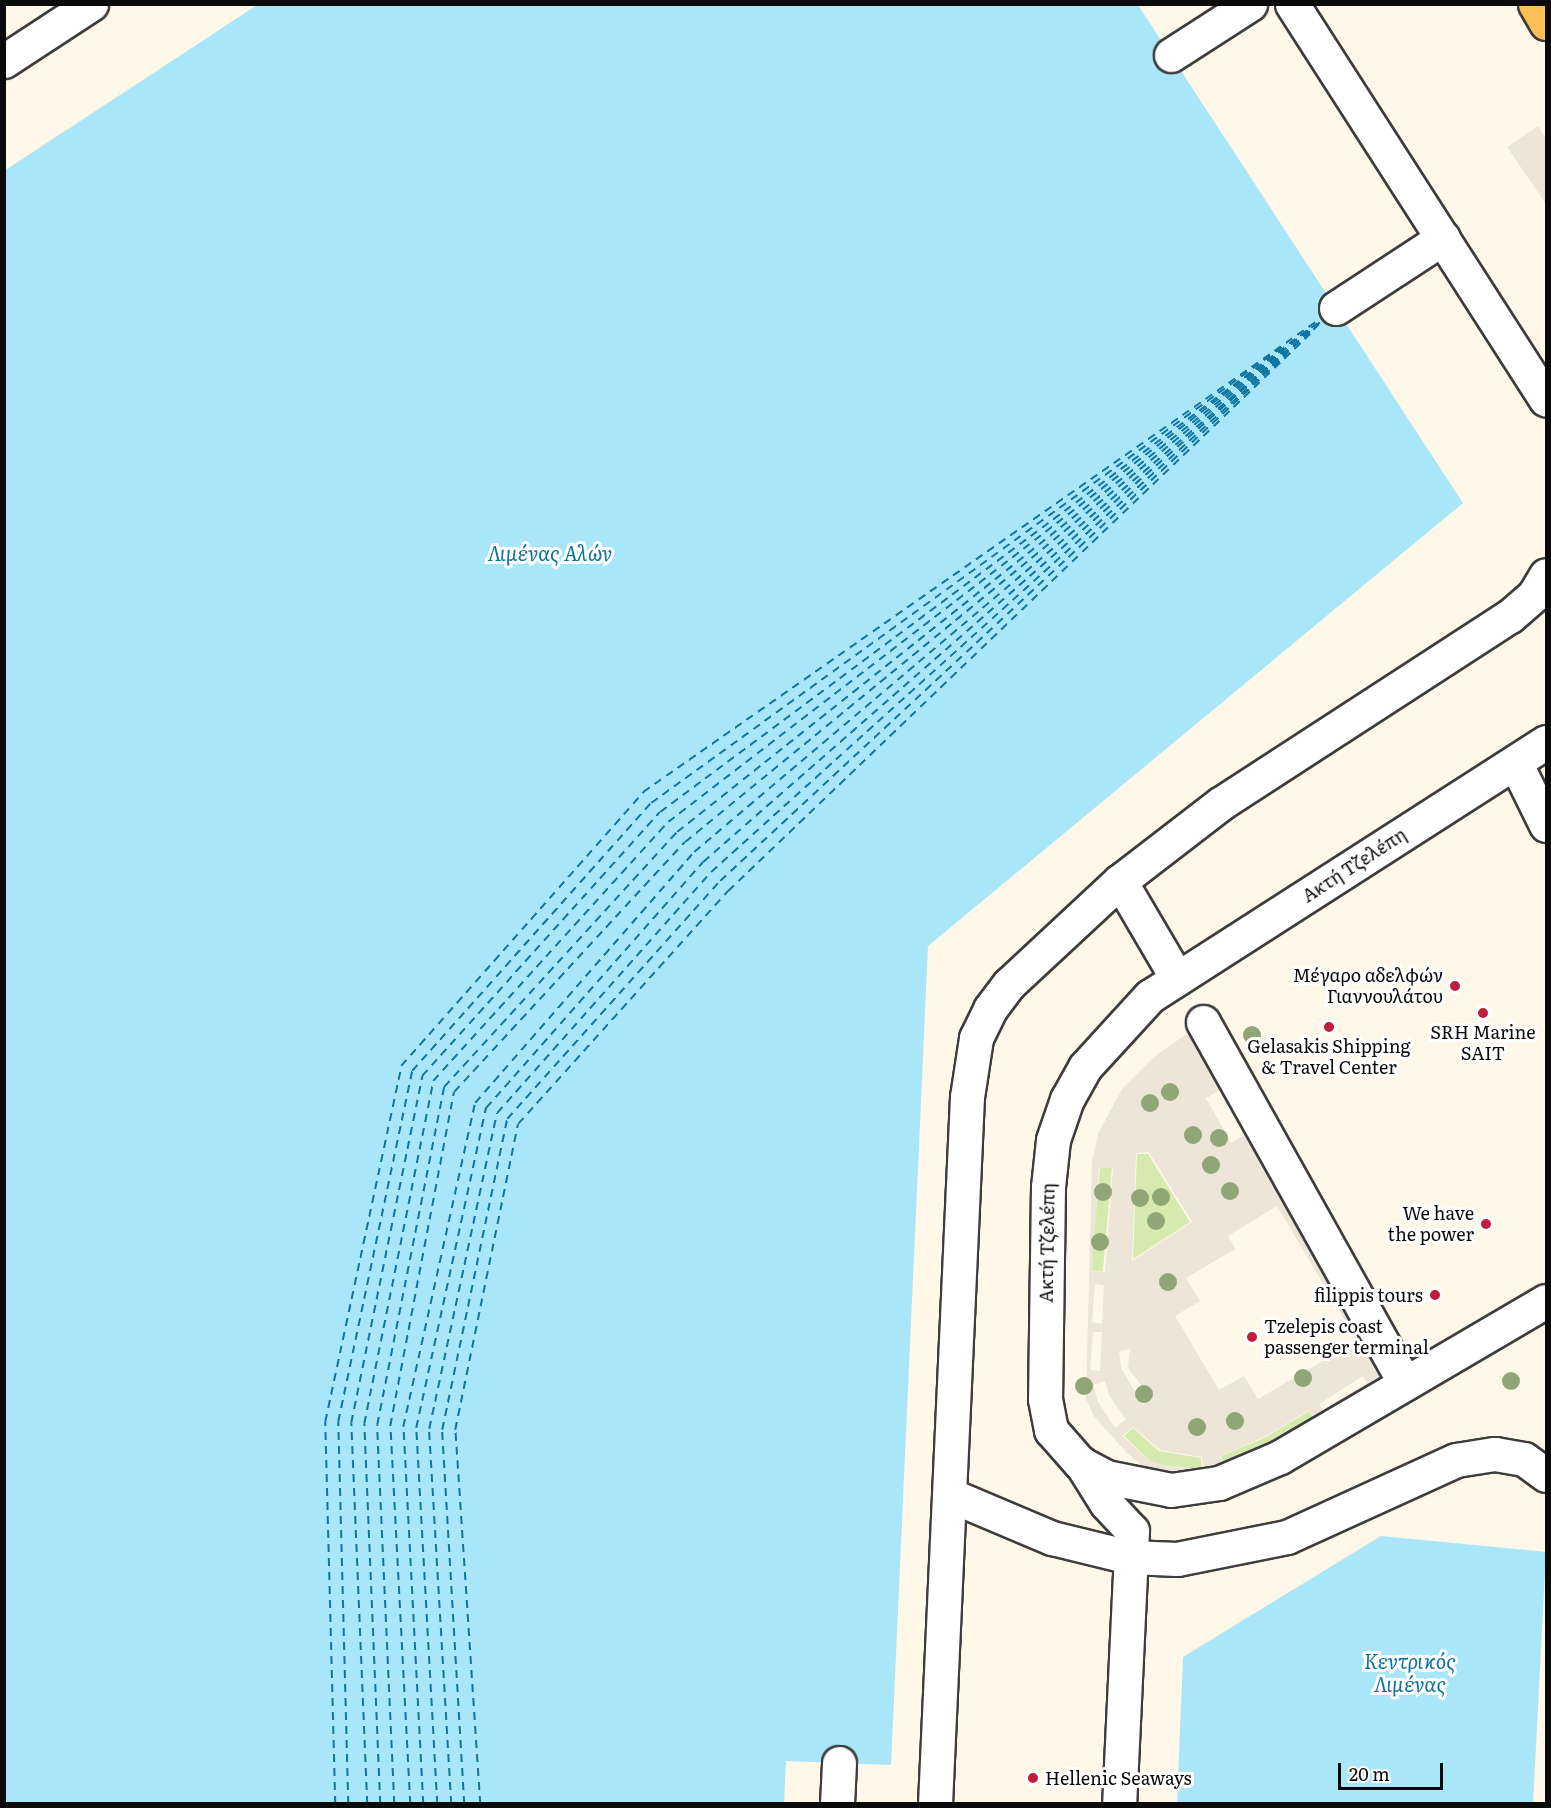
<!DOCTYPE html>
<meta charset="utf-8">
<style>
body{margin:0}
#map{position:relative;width:1551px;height:1808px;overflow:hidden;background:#fff7e7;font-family:Literata,serif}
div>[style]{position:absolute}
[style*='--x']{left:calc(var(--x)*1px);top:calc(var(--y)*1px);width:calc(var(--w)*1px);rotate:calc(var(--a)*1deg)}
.green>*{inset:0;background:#d6eab0;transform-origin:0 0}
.plaza>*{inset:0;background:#ede5d8}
.water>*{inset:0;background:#a9e6f9}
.ferry>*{height:1.5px;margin-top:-0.75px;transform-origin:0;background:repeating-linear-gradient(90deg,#0f75a0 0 8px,transparent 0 14px)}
.roads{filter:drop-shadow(2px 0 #3d3d3d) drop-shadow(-2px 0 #3d3d3d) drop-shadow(0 2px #3d3d3d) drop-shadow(0 -2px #3d3d3d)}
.minor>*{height:33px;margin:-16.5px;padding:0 16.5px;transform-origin:16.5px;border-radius:16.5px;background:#fff}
.major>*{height:33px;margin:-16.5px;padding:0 16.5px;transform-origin:16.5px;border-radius:16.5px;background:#ffbf57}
.trees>*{width:18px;height:18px;margin:-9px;border-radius:50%;background:#8fa676}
.dots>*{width:16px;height:16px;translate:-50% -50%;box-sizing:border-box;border:3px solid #fff;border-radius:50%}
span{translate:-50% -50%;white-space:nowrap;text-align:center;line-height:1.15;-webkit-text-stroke:6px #fff;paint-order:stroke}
.street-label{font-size:18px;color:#0a0a0a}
.poi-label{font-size:18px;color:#0a0a0a}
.right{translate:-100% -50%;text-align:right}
.left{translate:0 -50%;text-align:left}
.water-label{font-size:20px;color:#0f75a0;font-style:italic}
.frame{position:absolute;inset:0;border:6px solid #0a0a0a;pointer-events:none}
.scale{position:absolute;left:1338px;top:1763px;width:105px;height:27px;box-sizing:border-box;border:3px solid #0a0a0a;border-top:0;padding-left:8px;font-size:18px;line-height:21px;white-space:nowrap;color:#0a0a0a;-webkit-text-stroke:4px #fff;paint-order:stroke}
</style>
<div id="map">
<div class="green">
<i style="clip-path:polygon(1137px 1154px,1148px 1154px,1190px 1222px,1133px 1259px)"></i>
<i style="left:1100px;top:1167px;width:12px;height:104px;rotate:5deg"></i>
<i style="clip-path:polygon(1309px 1411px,1313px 1417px,1252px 1453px,1224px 1464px,1221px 1456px,1266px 1437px)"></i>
<i style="clip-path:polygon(1133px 1428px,1159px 1451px,1201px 1458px,1202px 1469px,1166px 1466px,1150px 1461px,1124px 1436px)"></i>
</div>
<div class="plaza">
<i style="clip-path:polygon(1538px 126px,1546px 139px,1546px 204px,1507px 147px)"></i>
<i style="clip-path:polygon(evenodd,1202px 1023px,1399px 1373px,1254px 1461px,1168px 1478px,1142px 1466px,1127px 1453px,1094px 1416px,1086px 1399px,1092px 1161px,1099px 1132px,1122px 1089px,1154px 1057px,1202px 1023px,1225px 1087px,1250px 1132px,1231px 1143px,1206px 1098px,1225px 1087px,1202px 1023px,1149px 1152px,1192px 1222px,1132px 1261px,1136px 1153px,1149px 1152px,1202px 1023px,1099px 1167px,1113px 1168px,1105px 1272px,1092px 1271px,1099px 1167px,1202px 1023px,1277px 1206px,1357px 1341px,1258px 1399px,1244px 1376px,1219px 1390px,1175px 1316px,1200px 1301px,1186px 1278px,1235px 1249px,1228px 1236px,1277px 1206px,1202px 1023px,1095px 1284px,1104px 1285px,1102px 1324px,1092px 1322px,1095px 1284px,1202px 1023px,1093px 1332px,1102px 1332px,1100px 1371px,1090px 1370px,1093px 1332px,1202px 1023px,1130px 1349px,1128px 1368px,1151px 1398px,1143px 1405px,1121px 1368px,1119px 1351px,1130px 1349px,1202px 1023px,1363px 1376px,1367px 1383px,1323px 1410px,1319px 1404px,1363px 1376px,1202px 1023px,1105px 1381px,1110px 1397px,1126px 1419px,1115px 1428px,1098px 1402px,1093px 1385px,1105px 1381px,1202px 1023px,1309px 1410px,1314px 1417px,1270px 1444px,1224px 1464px,1220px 1456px,1266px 1436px,1309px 1410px,1202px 1023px,1133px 1427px,1160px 1450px,1202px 1457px,1203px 1469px,1168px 1467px,1150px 1461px,1122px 1436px,1133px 1427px)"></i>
</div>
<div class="water">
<i style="clip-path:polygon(257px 5px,1138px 5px,1463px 503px,928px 946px,891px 1765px,786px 1761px,784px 1804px,5px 1803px,4px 171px)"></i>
<i style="clip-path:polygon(1381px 1536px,1546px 1552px,1533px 1803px,1177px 1803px,1183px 1657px)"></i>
</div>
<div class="ferry">
<i style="--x:1311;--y:328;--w:10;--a:-37"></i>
<i style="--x:1313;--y:330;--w:10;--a:-45"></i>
<i style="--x:335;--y:1804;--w:382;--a:-91.5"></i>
<i style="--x:325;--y:1422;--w:364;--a:-77.9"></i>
<i style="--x:401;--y:1066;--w:366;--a:-48.5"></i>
<i style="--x:643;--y:792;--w:829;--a:-34.94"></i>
<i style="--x:348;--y:1804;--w:382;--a:-91.5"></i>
<i style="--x:338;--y:1422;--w:359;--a:-78.1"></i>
<i style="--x:412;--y:1071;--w:359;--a:-48.3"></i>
<i style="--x:651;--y:803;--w:779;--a:-35.85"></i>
<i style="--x:367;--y:1804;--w:381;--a:-92.4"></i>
<i style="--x:351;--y:1423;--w:354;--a:-78.4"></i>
<i style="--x:422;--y:1076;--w:355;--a:-48"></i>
<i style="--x:660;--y:812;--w:809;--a:-36.66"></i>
<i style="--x:380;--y:1804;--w:380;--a:-92.4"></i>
<i style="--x:364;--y:1424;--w:350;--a:-78.6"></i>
<i style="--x:433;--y:1081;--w:350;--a:-47.8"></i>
<i style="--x:668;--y:822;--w:776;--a:-37.56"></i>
<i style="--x:394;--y:1804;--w:379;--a:-92.6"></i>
<i style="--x:377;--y:1425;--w:345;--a:-78.8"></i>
<i style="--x:444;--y:1087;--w:345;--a:-47.6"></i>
<i style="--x:677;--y:832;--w:809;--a:-38.47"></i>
<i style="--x:410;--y:1804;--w:379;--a:-93"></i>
<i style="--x:390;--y:1426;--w:340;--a:-79.2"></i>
<i style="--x:454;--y:1092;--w:340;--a:-47.3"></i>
<i style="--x:685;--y:842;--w:775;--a:-39.34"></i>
<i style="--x:423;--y:1804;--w:378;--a:-93"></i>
<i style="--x:403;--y:1427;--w:332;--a:-77.5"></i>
<i style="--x:475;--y:1103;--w:333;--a:-48.9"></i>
<i style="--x:694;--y:852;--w:825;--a:-40.23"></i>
<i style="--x:437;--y:1804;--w:377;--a:-93.2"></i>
<i style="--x:416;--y:1428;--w:328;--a:-77.7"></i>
<i style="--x:486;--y:1108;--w:328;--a:-48.6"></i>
<i style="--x:703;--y:862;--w:777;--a:-41.19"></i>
<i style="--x:451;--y:1804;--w:376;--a:-93.4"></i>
<i style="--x:429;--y:1429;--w:323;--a:-77.9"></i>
<i style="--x:497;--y:1113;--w:322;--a:-48.4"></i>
<i style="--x:711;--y:872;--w:808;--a:-42.04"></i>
<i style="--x:464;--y:1804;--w:375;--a:-93.4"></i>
<i style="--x:442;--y:1430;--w:318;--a:-78.2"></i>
<i style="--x:507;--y:1119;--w:319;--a:-48.2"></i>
<i style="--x:720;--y:881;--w:774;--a:-42.91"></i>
<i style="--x:480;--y:1804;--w:375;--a:-93.8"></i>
<i style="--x:455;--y:1430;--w:312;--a:-78.4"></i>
<i style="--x:518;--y:1124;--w:314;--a:-48"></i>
<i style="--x:728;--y:891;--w:808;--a:-43.75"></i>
</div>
<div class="roads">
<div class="minor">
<i style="--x:1292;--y:4;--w:470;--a:57.3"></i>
<i style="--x:1171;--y:55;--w:94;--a:-32.8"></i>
<i style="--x:4;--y:61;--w:104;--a:-33.2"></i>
<i style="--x:1336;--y:308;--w:128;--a:-33.2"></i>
<i style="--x:1546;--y:742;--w:470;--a:147.3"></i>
<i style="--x:1150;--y:996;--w:96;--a:132.5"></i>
<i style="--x:1085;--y:1067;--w:37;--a:119"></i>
<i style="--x:1067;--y:1099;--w:43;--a:108.9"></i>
<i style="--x:1053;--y:1140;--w:47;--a:96.1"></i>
<i style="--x:1048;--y:1187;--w:212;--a:90.8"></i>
<i style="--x:1045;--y:1399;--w:32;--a:79"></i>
<i style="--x:1051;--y:1430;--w:44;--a:48.7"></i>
<i style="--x:1080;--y:1463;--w:30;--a:28"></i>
<i style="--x:1106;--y:1477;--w:66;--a:11.3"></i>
<i style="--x:1171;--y:1490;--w:49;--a:-8.3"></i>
<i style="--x:1219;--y:1483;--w:66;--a:-23.1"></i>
<i style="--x:1280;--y:1457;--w:308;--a:-30.4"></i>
<i style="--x:1515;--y:762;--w:70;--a:63.8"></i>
<i style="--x:1120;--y:881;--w:113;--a:59.6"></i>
<i style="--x:1203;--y:1022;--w:414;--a:60.8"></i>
<i style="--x:1081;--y:1463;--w:47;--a:58"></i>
<i style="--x:1106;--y:1503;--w:38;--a:47"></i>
<i style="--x:1132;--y:1531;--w:273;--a:92.7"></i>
<i style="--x:950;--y:1495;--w:111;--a:22.9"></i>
<i style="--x:1052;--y:1538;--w:80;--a:13.7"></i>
<i style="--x:1130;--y:1557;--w:47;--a:2.4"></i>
<i style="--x:1177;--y:1559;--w:112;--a:-11.3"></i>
<i style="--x:1287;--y:1537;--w:186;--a:-24.5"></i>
<i style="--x:1456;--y:1460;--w:39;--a:-9"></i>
<i style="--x:1495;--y:1454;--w:29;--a:10"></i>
<i style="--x:1524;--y:1459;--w:27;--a:36"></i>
<i style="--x:837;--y:1804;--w:41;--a:-87.2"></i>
<i style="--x:935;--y:1804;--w:708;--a:-87.41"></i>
<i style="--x:967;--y:1097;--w:60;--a:-81.3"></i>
<i style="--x:976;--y:1038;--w:32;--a:-64"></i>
<i style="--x:990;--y:1009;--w:31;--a:-53"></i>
<i style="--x:1009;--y:984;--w:151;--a:-42.9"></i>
<i style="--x:1120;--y:881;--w:126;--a:-37.6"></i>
<i style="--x:1220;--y:804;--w:346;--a:-33"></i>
<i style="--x:1510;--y:616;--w:32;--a:-41"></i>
<i style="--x:1534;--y:595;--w:23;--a:-59"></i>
</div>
<div class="major">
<i style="--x:1535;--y:4;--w:22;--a:60"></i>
</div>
</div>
<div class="trees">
<i style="left:1252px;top:1035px"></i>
<i style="left:1170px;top:1092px"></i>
<i style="left:1150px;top:1103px"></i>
<i style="left:1193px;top:1135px"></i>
<i style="left:1219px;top:1138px"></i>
<i style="left:1211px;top:1165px"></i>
<i style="left:1230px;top:1191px"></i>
<i style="left:1103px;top:1192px"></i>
<i style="left:1161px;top:1197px"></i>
<i style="left:1140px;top:1198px"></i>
<i style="left:1156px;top:1221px"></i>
<i style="left:1100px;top:1242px"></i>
<i style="left:1168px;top:1282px"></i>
<i style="left:1303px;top:1378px"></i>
<i style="left:1511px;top:1381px"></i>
<i style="left:1084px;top:1386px"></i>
<i style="left:1144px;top:1394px"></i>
<i style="left:1235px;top:1421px"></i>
<i style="left:1197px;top:1427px"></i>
</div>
<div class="dots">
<i style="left:1455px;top:986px;background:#bf1d3b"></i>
<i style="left:1483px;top:1013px;background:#bf1d3b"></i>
<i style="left:1329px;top:1027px;background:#bf1d3b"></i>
<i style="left:1486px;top:1224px;background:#bf1d3b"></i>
<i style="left:1435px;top:1295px;background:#bf1d3b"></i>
<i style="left:1252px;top:1337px;background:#bf1d3b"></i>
<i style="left:1033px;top:1778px;background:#bf1d3b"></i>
</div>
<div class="street-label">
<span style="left:1354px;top:865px;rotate:-33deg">Ακτή Τζελέπη</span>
<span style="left:1047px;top:1243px;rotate:-89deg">Ακτή Τζελέπη</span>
</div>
<div class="poi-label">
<span class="right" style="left:1443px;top:986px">Μέγαρο αδελφών<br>Γιαννουλάτου</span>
<span style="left:1483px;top:1043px">SRH Marine<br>SAIT</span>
<span style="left:1329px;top:1057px">Gelasakis Shipping<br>&amp; Travel Center</span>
<span class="right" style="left:1474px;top:1224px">We have<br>the power</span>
<span class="right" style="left:1423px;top:1295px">filippis tours</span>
<span class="left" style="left:1264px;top:1337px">Tzelepis coast<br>passenger terminal</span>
<span class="left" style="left:1045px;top:1778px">Hellenic Seaways</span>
</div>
<div class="water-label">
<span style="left:550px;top:552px">Λιμένας Αλών</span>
<span style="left:1410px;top:1672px">Κεντρικός<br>Λιμένας</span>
</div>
<div class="frame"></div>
<div class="scale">20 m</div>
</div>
